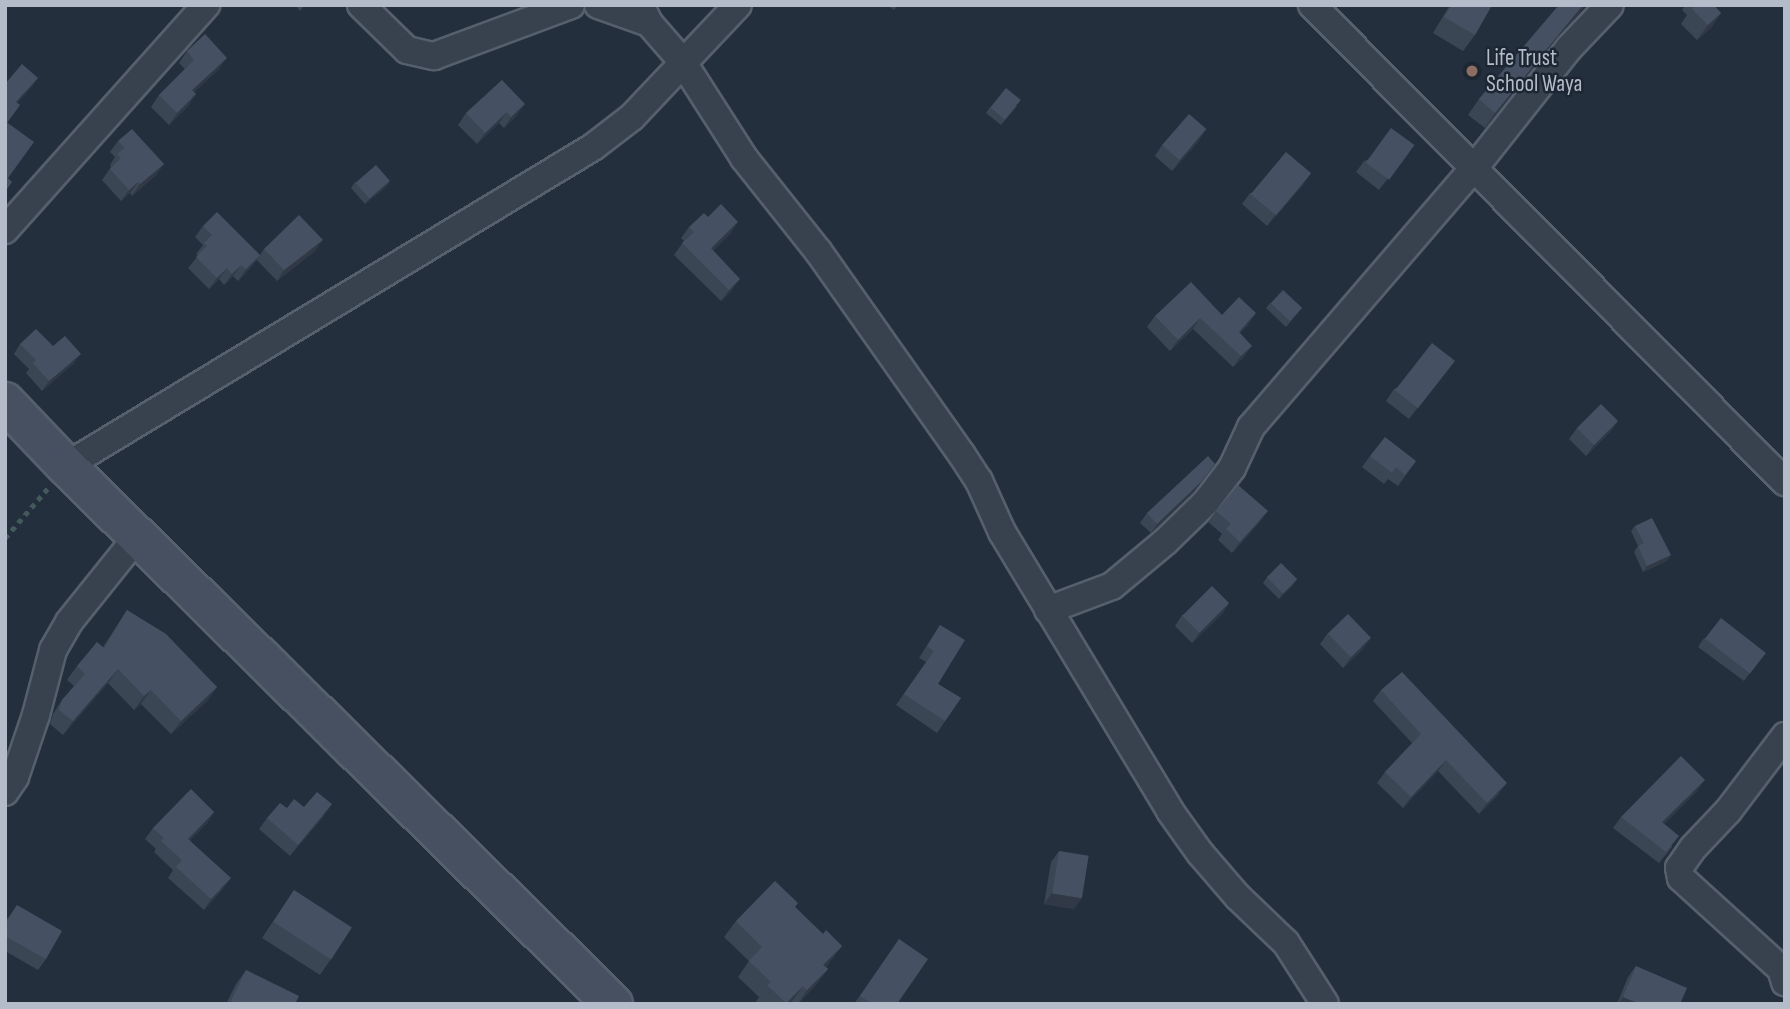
<!DOCTYPE html>
<style>
body{margin:0}
#map{position:relative;width:1790px;height:1009px;overflow:hidden;background:#242f3e;font-family:"Sofia Sans Condensed",sans-serif}
div>[style]{position:absolute}
[style*='--x']{left:calc(var(--x)*1px);top:calc(var(--y)*1px);width:calc(var(--w)*1px);rotate:calc(var(--a)*1deg)}
.path>*{height:4.5px;margin-top:-2.25px;transform-origin:0;background:repeating-linear-gradient(90deg,#44595c 0 5px,transparent 0 10px)}
.roads{filter:drop-shadow(2px 0 #565f6c) drop-shadow(-2px 0 #565f6c) drop-shadow(0 2px #565f6c) drop-shadow(0 -2px #565f6c)}
.street>*{height:26px;margin:-13px;padding:0 13px;transform-origin:13px;border-radius:13px;background:#38414e}
.secondary>*{height:38px;margin:-19px;padding:0 19px;transform-origin:19px;border-radius:19px;background:#465061}
.wall>*{inset:0;background:#3b4654}
.shaded-wall>*{inset:0;background:#303945}
.building>*{inset:0;background:#455162;transform-origin:0 0}
.dots>*{width:19px;height:19px;translate:-50% -50%;box-sizing:border-box;border:4px solid #1d2633;border-radius:50%}
span{translate:-50% -50%;white-space:nowrap;text-align:center;line-height:1.15;-webkit-text-stroke:5px #1d2633;paint-order:stroke}
.poi-label{font-size:23px;color:#b4bcc9}
.left{translate:0 -50%;text-align:left}
.frame{position:absolute;inset:0;border:7px solid #b4bcc9;pointer-events:none}
</style>
<div id="map">
<div class="path">
<i style="--x:5;--y:538;--w:66;--a:-49.3"></i>
</div>
<div class="roads">
<div class="street">
<i style="--x:361;--y:5;--w:64;--a:44.4"></i>
<i style="--x:407;--y:50;--w:28;--a:13"></i>
<i style="--x:434;--y:56;--w:146;--a:-20.4"></i>
<i style="--x:598;--y:5;--w:54;--a:19.4"></i>
<i style="--x:640;--y:5;--w:20;--a:63"></i>
<i style="--x:649;--y:23;--w:50;--a:49"></i>
<i style="--x:682;--y:61;--w:115;--a:57.4"></i>
<i style="--x:744;--y:158;--w:119;--a:51.5"></i>
<i style="--x:818;--y:251;--w:250;--a:54.8"></i>
<i style="--x:962;--y:455;--w:31;--a:57"></i>
<i style="--x:979;--y:481;--w:56;--a:65.7"></i>
<i style="--x:1002;--y:532;--w:326;--a:58.9"></i>
<i style="--x:1170;--y:811;--w:52;--a:54.5"></i>
<i style="--x:1200;--y:853;--w:58;--a:49.2"></i>
<i style="--x:1238;--y:897;--w:66;--a:43.8"></i>
<i style="--x:1286;--y:943;--w:72;--a:57.4"></i>
<i style="--x:1312;--y:5;--w:672;--a:45.24"></i>
<i style="--x:5;--y:230;--w:302;--a:-48.2"></i>
<i style="--x:66;--y:466;--w:616;--a:-31.19"></i>
<i style="--x:593;--y:147;--w:49;--a:-37.6"></i>
<i style="--x:632;--y:117;--w:154;--a:-46.6"></i>
<i style="--x:1048;--y:610;--w:68;--a:-20.6"></i>
<i style="--x:1112;--y:586;--w:70;--a:-39.8"></i>
<i style="--x:1166;--y:541;--w:56;--a:-44.3"></i>
<i style="--x:1206;--y:502;--w:43;--a:-52.6"></i>
<i style="--x:1232;--y:468;--w:45;--a:-65.1"></i>
<i style="--x:1251;--y:427;--w:343;--a:-49.3"></i>
<i style="--x:1475;--y:167;--w:152;--a:-51.7"></i>
<i style="--x:1569;--y:48;--w:59;--a:-46.4"></i>
<i style="--x:1785;--y:736;--w:94;--a:127.2"></i>
<i style="--x:1728;--y:811;--w:51;--a:133.4"></i>
<i style="--x:1693;--y:848;--w:24;--a:125"></i>
<i style="--x:1679;--y:868;--w:10;--a:79"></i>
<i style="--x:1681;--y:878;--w:135;--a:42.3"></i>
<i style="--x:1781;--y:969;--w:14;--a:73"></i>
<i style="--x:5;--y:792;--w:18;--a:-56"></i>
<i style="--x:15;--y:777;--w:65;--a:-71.3"></i>
<i style="--x:36;--y:715;--w:67;--a:-75.3"></i>
<i style="--x:53;--y:650;--w:32;--a:-60"></i>
<i style="--x:69;--y:622;--w:110;--a:-51.3"></i>
</div>
<div class="secondary">
<i style="--x:5;--y:402;--w:88;--a:46.4"></i>
<i style="--x:66;--y:466;--w:767;--a:44.52"></i>
</div>
</div>
<div class="wall">
<i style="clip-path:polygon(295px 5px,305px 5px,300px 11px)"></i>
<i style="clip-path:polygon(887px 5px,898px 5px,894px 10px)"></i>
<i style="clip-path:polygon(1450px 5px,1492px 5px,1475px 35px,1463px 51px,1433px 33px)"></i>
<i style="clip-path:polygon(1559px 5px,1586px 5px,1557px 38px,1485px 128px,1468px 115px,1479px 99px)"></i>
<i style="clip-path:polygon(1686px 5px,1715px 5px,1714px 6px,1721px 13px,1711px 28px,1697px 40px,1681px 24px,1687px 15px,1682px 10px)"></i>
<i style="clip-path:polygon(187px 51px,219px 69px,194px 92px,189px 105px,169px 125px,151px 107px,159px 95px,185px 69px,179px 63px)"></i>
<i style="clip-path:polygon(502px 80px,517px 115px,504px 128px,499px 123px,477px 144px,458px 125px,466px 113px)"></i>
<i style="clip-path:polygon(1017px 106px,1001px 125px,986px 113px,990px 107px)"></i>
<i style="clip-path:polygon(118px 141px,164px 164px,156px 175px,132px 196px,130px 193px,121px 201px,102px 180px,111px 167px,110px 165px,115px 157px,110px 152px)"></i>
<i style="clip-path:polygon(1199px 141px,1172px 171px,1155px 156px,1162px 145px)"></i>
<i style="clip-path:polygon(1414px 145px,1379px 190px,1356px 172px,1364px 161px)"></i>
<i style="clip-path:polygon(390px 181px,386px 187px,365px 204px,351px 188px,355px 182px)"></i>
<i style="clip-path:polygon(1303px 185px,1267px 226px,1242px 204px,1250px 193px)"></i>
<i style="clip-path:polygon(708px 217px,731px 233px,713px 250px,732px 290px,721px 301px,674px 255px,684px 241px,681px 238px,689px 227px)"></i>
<i style="clip-path:polygon(203px 226px,260px 255px,264px 249px,315px 251px,277px 281px,257px 260px,252px 266px,238px 281px,233px 276px,224px 285px,219px 279px,209px 289px,188px 268px,198px 256px,196px 254px,203px 245px,195px 237px)"></i>
<i style="clip-path:polygon(1270px 303px,1302px 308px,1286px 327px,1266px 308px)"></i>
<i style="clip-path:polygon(1222px 315px,1248px 325px,1240px 333px,1244px 357px,1233px 367px,1193px 329px,1170px 351px,1147px 327px,1155px 316px)"></i>
<i style="clip-path:polygon(20px 344px,53px 346px,74px 363px,42px 391px,26px 373px,29px 369px,14px 354px)"></i>
<i style="clip-path:polygon(1455px 361px,1409px 419px,1386px 401px,1394px 389px)"></i>
<i style="clip-path:polygon(1618px 421px,1610px 432px,1586px 456px,1569px 439px,1577px 428px)"></i>
<i style="clip-path:polygon(1370px 456px,1416px 461px,1398px 486px,1388px 479px,1384px 484px,1362px 467px)"></i>
<i style="clip-path:polygon(1194px 492px,1151px 533px,1140px 523px,1147px 513px)"></i>
<i style="clip-path:polygon(1216px 511px,1260px 522px,1232px 553px,1218px 540px,1222px 534px,1208px 522px)"></i>
<i style="clip-path:polygon(1635px 526px,1671px 555px,1667px 561px,1643px 572px,1634px 552px,1638px 546px,1631px 531px)"></i>
<i style="clip-path:polygon(1267px 577px,1293px 585px,1279px 599px,1263px 583px)"></i>
<i style="clip-path:polygon(1229px 603px,1222px 614px,1192px 643px,1175px 626px,1182px 615px)"></i>
<i style="clip-path:polygon(127px 610px,217px 687px,207px 701px,171px 734px,141px 704px,134px 710px,108px 683px,63px 735px,50px 724px,53px 714px,62px 700px,74px 686px,67px 680px,77px 666px,103px 647px)"></i>
<i style="clip-path:polygon(940px 625px,938px 684px,961px 698px,937px 733px,896px 705px,926px 662px,919px 658px)"></i>
<i style="clip-path:polygon(1328px 633px,1363px 649px,1343px 668px,1320px 644px)"></i>
<i style="clip-path:polygon(1704px 638px,1759px 661px,1744px 681px,1698px 647px)"></i>
<i style="clip-path:polygon(1381px 690px,1499px 794px,1479px 814px,1438px 771px,1403px 808px,1377px 783px,1385px 772px,1412px 743px,1373px 701px)"></i>
<i style="clip-path:polygon(1697px 791px,1664px 824px,1672px 847px,1659px 863px,1613px 828px,1621px 817px)"></i>
<i style="clip-path:polygon(287px 808px,324px 816px,290px 856px,259px 829px,267px 818px)"></i>
<i style="clip-path:polygon(214px 812px,207px 823px,190px 840px,223px 889px,204px 910px,168px 878px,173px 870px,154px 852px,156px 849px,145px 839px,153px 828px)"></i>
<i style="clip-path:polygon(1059px 851px,1074px 909px,1044px 904px,1051px 862px)"></i>
<i style="clip-path:polygon(294px 890px,331px 959px,320px 975px,262px 938px)"></i>
<i style="clip-path:polygon(17px 905px,46px 959px,38px 970px,5px 951px,5px 922px)"></i>
<i style="clip-path:polygon(795px 907px,823px 934px,842px 946px,826px 967px,828px 969px,816px 985px,798px 1004px,793px 1004px,792px 1003px,790px 1004px,758px 1004px,756px 1002px,759px 997px,738px 977px,749px 961px,724px 937px,736px 921px)"></i>
<i style="clip-path:polygon(891px 951px,897px 1004px,854px 1004px)"></i>
<i style="clip-path:polygon(1636px 966px,1680px 1004px,1617px 1004px,1628px 977px)"></i>
<i style="clip-path:polygon(246px 970px,295px 1004px,226px 1004px,236px 984px)"></i>
</div>
<div class="shaded-wall">
<i style="clip-path:polygon(1583px 5px,1586px 5px,1557px 38px,1485px 128px,1495px 113px,1568px 23px)"></i>
<i style="clip-path:polygon(1721px 13px,1711px 28px,1697px 40px,1708px 25px)"></i>
<i style="clip-path:polygon(227px 58px,219px 69px,185px 101px,192px 90px)"></i>
<i style="clip-path:polygon(38px 78px,32px 87px,10px 111px,16px 102px)"></i>
<i style="clip-path:polygon(196px 94px,189px 105px,169px 125px,177px 113px)"></i>
<i style="clip-path:polygon(525px 104px,517px 115px,504px 128px,511px 117px)"></i>
<i style="clip-path:polygon(507px 112px,499px 123px,477px 144px,485px 133px)"></i>
<i style="clip-path:polygon(1206px 129px,1199px 141px,1172px 171px,1180px 160px)"></i>
<i style="clip-path:polygon(1414px 145px,1406px 157px,1379px 190px,1387px 179px)"></i>
<i style="clip-path:polygon(164px 164px,156px 175px,132px 196px,140px 184px)"></i>
<i style="clip-path:polygon(1311px 173px,1303px 185px,1267px 226px,1275px 215px)"></i>
<i style="clip-path:polygon(390px 181px,386px 187px,365px 204px,369px 199px)"></i>
<i style="clip-path:polygon(138px 182px,130px 193px,121px 201px,129px 190px)"></i>
<i style="clip-path:polygon(738px 222px,731px 233px,704px 260px,711px 248px)"></i>
<i style="clip-path:polygon(323px 240px,315px 251px,277px 281px,284px 270px)"></i>
<i style="clip-path:polygon(260px 255px,252px 266px,238px 281px,246px 269px)"></i>
<i style="clip-path:polygon(241px 265px,233px 276px,224px 285px,232px 274px)"></i>
<i style="clip-path:polygon(227px 268px,219px 279px,209px 289px,217px 278px)"></i>
<i style="clip-path:polygon(740px 279px,732px 290px,721px 301px,729px 290px)"></i>
<i style="clip-path:polygon(1256px 313px,1248px 325px,1231px 343px,1239px 332px)"></i>
<i style="clip-path:polygon(1200px 318px,1193px 329px,1170px 351px,1178px 340px)"></i>
<i style="clip-path:polygon(1252px 346px,1244px 357px,1233px 367px,1241px 356px)"></i>
<i style="clip-path:polygon(81px 354px,74px 363px,42px 391px,49px 381px)"></i>
<i style="clip-path:polygon(1455px 361px,1447px 372px,1409px 419px,1417px 408px)"></i>
<i style="clip-path:polygon(1618px 421px,1610px 432px,1586px 456px,1594px 445px)"></i>
<i style="clip-path:polygon(1215px 464px,1194px 492px,1151px 533px,1157px 524px)"></i>
<i style="clip-path:polygon(1268px 511px,1260px 522px,1232px 553px,1240px 542px)"></i>
<i style="clip-path:polygon(1671px 555px,1667px 561px,1643px 572px,1647px 566px)"></i>
<i style="clip-path:polygon(1297px 579px,1293px 585px,1279px 599px,1283px 593px)"></i>
<i style="clip-path:polygon(1229px 603px,1222px 614px,1192px 643px,1200px 632px)"></i>
<i style="clip-path:polygon(1371px 638px,1363px 649px,1343px 668px,1351px 657px)"></i>
<i style="clip-path:polygon(118px 669px,108px 683px,63px 735px,73px 721px)"></i>
<i style="clip-path:polygon(217px 687px,207px 701px,171px 734px,181px 721px)"></i>
<i style="clip-path:polygon(151px 690px,141px 704px,134px 710px,144px 696px)"></i>
<i style="clip-path:polygon(1446px 760px,1438px 771px,1403px 808px,1411px 797px)"></i>
<i style="clip-path:polygon(1705px 780px,1697px 791px,1655px 833px,1662px 822px)"></i>
<i style="clip-path:polygon(1507px 783px,1499px 794px,1479px 814px,1487px 803px)"></i>
<i style="clip-path:polygon(332px 804px,324px 816px,290px 856px,298px 845px)"></i>
<i style="clip-path:polygon(214px 812px,207px 823px,180px 850px,188px 839px)"></i>
<i style="clip-path:polygon(231px 878px,223px 889px,204px 910px,211px 899px)"></i>
<i style="clip-path:polygon(1052px 893px,1082px 898px,1074px 909px,1044px 904px)"></i>
<i style="clip-path:polygon(842px 946px,830px 962px,812px 981px,823px 965px)"></i>
<i style="clip-path:polygon(828px 969px,816px 985px,798px 1004px,807px 990px)"></i>
<i style="clip-path:polygon(803px 986px,790px 1004px,786px 1004px)"></i>
<i style="clip-path:polygon(1623px 997px,1640px 1004px,1618px 1004px)"></i>
</div>
<div class="building">
<i style="clip-path:polygon(1452px 5px,1492px 5px,1475px 35px,1444px 17px)"></i>
<i style="clip-path:polygon(1559px 5px,1583px 5px,1568px 23px,1495px 113px,1479px 99px)"></i>
<i style="clip-path:polygon(1695px 5px,1714px 5px,1721px 13px,1708px 25px,1692px 9px)"></i>
<i style="clip-path:polygon(205px 34px,227px 58px,192px 90px,196px 94px,177px 113px,159px 95px,194px 60px,187px 51px)"></i>
<i style="clip-path:polygon(22px 64px,38px 78px,16px 102px,20px 105px,7px 123px,5px 121px,5px 84px)"></i>
<i style="clip-path:polygon(502px 80px,525px 104px,511px 117px,507px 112px,485px 133px,466px 113px)"></i>
<i style="left:1006px;top:88px;width:19px;height:25px;rotate:39deg"></i>
<i style="left:1189px;top:114px;width:23px;height:41px;rotate:41deg"></i>
<i style="clip-path:polygon(5px 121px,34px 142px,8px 178px,12px 182px,5px 192px)"></i>
<i style="left:1391px;top:128px;width:29px;height:43px;rotate:36deg"></i>
<i style="clip-path:polygon(132px 129px,164px 164px,140px 184px,138px 182px,129px 190px,110px 169px,121px 158px,117px 154px,125px 148px,118px 141px)"></i>
<i style="left:1286px;top:152px;width:33px;height:55px;rotate:40deg"></i>
<i style="left:376px;top:165px;width:21px;height:27px;rotate:49deg"></i>
<i style="clip-path:polygon(721px 204px,738px 222px,711px 248px,740px 279px,729px 290px,682px 243px,694px 232px,689px 227px,704px 213px,708px 217px)"></i>
<i style="clip-path:polygon(217px 212px,260px 255px,246px 269px,241px 265px,232px 274px,227px 268px,217px 278px,196px 257px,207px 246px,204px 243px,212px 235px,203px 226px)"></i>
<i style="clip-path:polygon(299px 215px,323px 240px,284px 270px,264px 249px)"></i>
<i style="clip-path:polygon(1191px 282px,1222px 315px,1239px 297px,1256px 313px,1239px 332px,1252px 346px,1241px 356px,1200px 318px,1178px 340px,1155px 316px)"></i>
<i style="left:1283px;top:290px;width:26px;height:18px;rotate:43deg"></i>
<i style="clip-path:polygon(36px 329px,53px 346px,65px 336px,81px 354px,49px 381px,33px 363px,36px 360px,20px 344px)"></i>
<i style="left:1432px;top:343px;width:29px;height:60px;rotate:38deg"></i>
<i style="left:1601px;top:404px;width:24px;height:34px;rotate:45deg"></i>
<i style="clip-path:polygon(1385px 437px,1416px 461px,1405px 475px,1396px 467px,1392px 473px,1370px 456px)"></i>
<i style="clip-path:polygon(1208px 456px,1215px 464px,1201px 482px,1157px 524px,1147px 513px)"></i>
<i style="clip-path:polygon(1238px 485px,1268px 511px,1240px 542px,1226px 529px,1231px 524px,1216px 511px)"></i>
<i style="clip-path:polygon(1652px 518px,1671px 555px,1647px 566px,1638px 546px,1644px 543px,1635px 526px)"></i>
<i style="left:1281px;top:563px;width:23px;height:20px;rotate:45deg"></i>
<i style="left:1212px;top:586px;width:24px;height:42px;rotate:45deg"></i>
<i style="clip-path:polygon(127px 610px,166px 634px,217px 687px,181px 721px,151px 690px,144px 696px,118px 669px,73px 721px,59px 710px,62px 700px,85px 674px,77px 666px,97px 642px,104px 648px)"></i>
<i style="left:1348px;top:614px;width:33px;height:28px;rotate:46deg"></i>
<i style="left:1721px;top:618px;width:57px;height:26px;rotate:38deg"></i>
<i style="clip-path:polygon(940px 625px,965px 640px,938px 684px,961px 698px,945px 721px,904px 694px,934px 651px,927px 646px)"></i>
<i style="clip-path:polygon(1402px 672px,1507px 783px,1487px 803px,1446px 760px,1411px 797px,1385px 772px,1421px 734px,1381px 690px)"></i>
<i style="clip-path:polygon(1681px 756px,1705px 780px,1662px 822px,1679px 836px,1666px 852px,1621px 817px)"></i>
<i style="clip-path:polygon(191px 789px,214px 812px,188px 839px,231px 878px,211px 899px,176px 867px,182px 860px,161px 841px,164px 838px,153px 828px)"></i>
<i style="clip-path:polygon(317px 792px,332px 804px,298px 845px,267px 818px,280px 803px,287px 808px,294px 799px,304px 807px)"></i>
<i style="left:1059px;top:851px;width:30px;height:43px;rotate:9deg"></i>
<i style="clip-path:polygon(775px 881px,798px 903px,795px 907px,823px 934px,826px 930px,842px 946px,823px 965px,828px 969px,807px 990px,803px 986px,786px 1003px,767px 985px,771px 982px,749px 961px,762px 947px,736px 921px)"></i>
<i style="left:294px;top:890px;width:69px;height:38px;rotate:33deg"></i>
<i style="clip-path:polygon(17px 905px,62px 931px,46px 959px,5px 936px,5px 925px)"></i>
<i style="clip-path:polygon(899px 939px,928px 959px,897px 1004px,872px 1004px,860px 996px)"></i>
<i style="clip-path:polygon(1636px 966px,1687px 988px,1680px 1004px,1640px 1004px,1623px 997px)"></i>
<i style="clip-path:polygon(246px 970px,299px 996px,295px 1004px,237px 1004px,231px 1001px)"></i>
</div>
<div class="dots">
<i style="left:1472px;top:71px;background:#8d6e63"></i>
</div>
<div class="poi-label">
<span class="left" style="left:1486px;top:71px">Life Trust<br>School Waya</span>
</div>
<div class="frame"></div>
</div>
